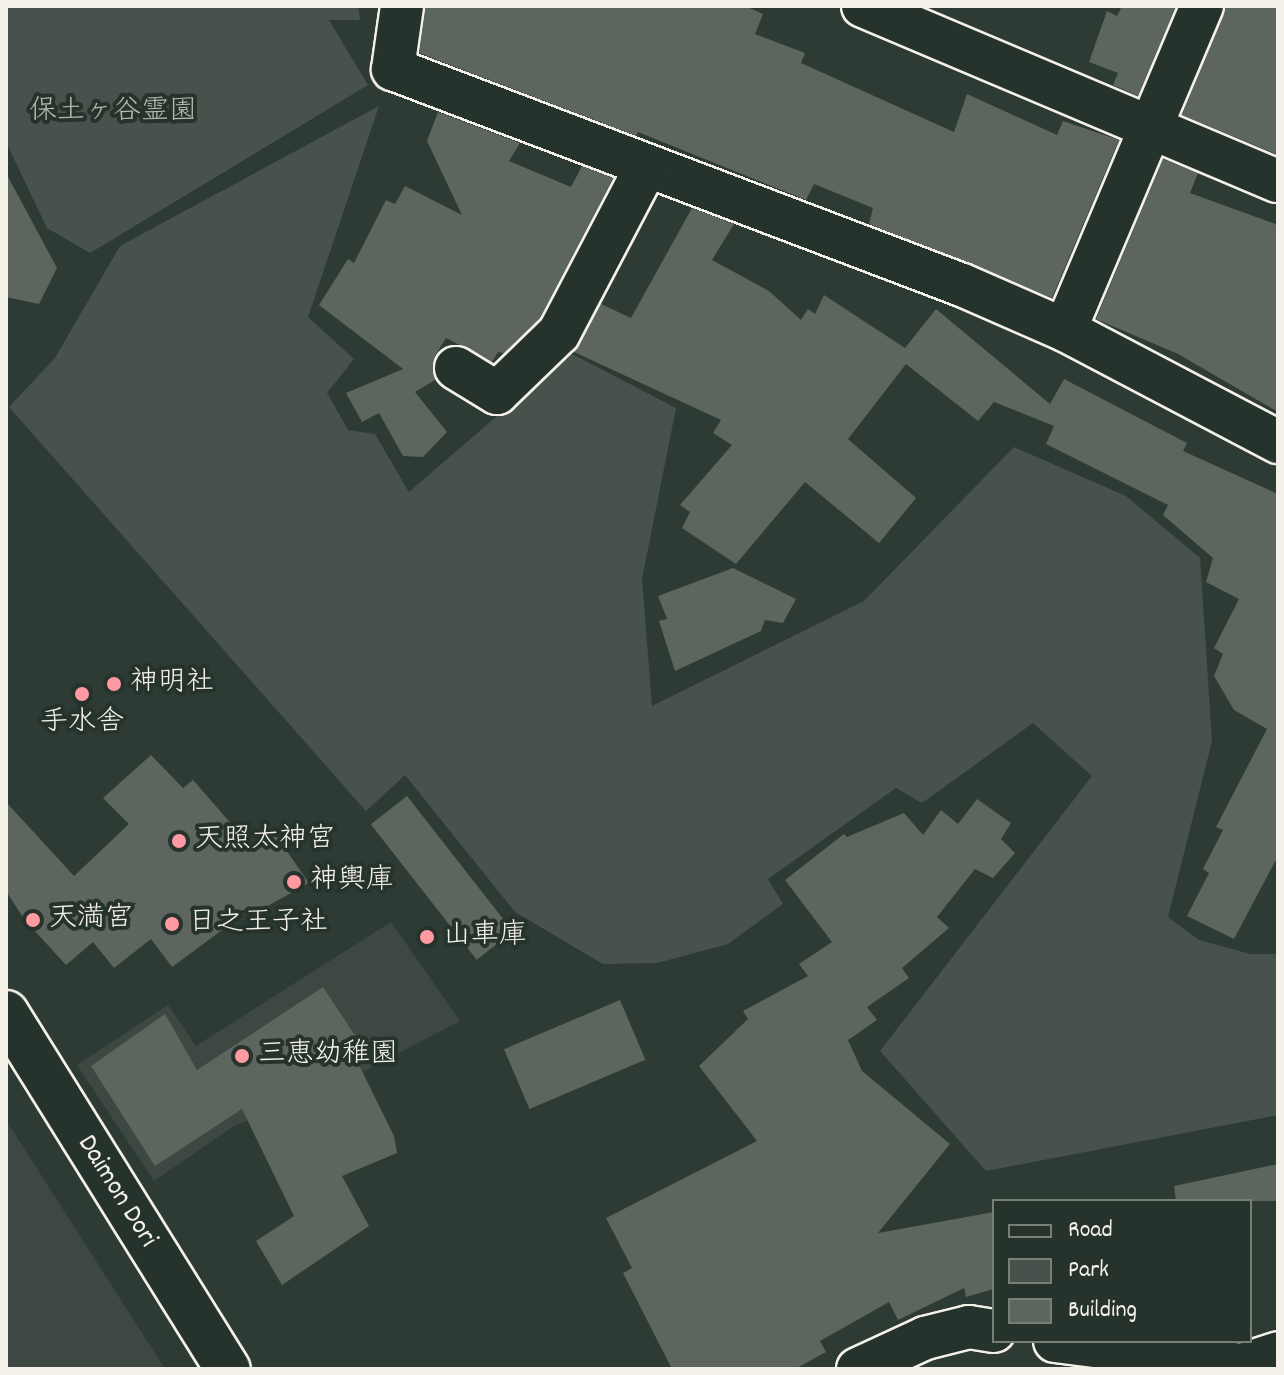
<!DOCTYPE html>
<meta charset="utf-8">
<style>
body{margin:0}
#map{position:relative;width:1284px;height:1375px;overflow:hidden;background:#2e3b34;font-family:Dekko,"Klee One",sans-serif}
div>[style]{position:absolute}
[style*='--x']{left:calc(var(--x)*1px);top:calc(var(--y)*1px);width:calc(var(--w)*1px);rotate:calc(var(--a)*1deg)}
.built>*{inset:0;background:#3c4841}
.green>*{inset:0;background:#48524c}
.building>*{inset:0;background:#5c655e;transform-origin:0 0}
.roads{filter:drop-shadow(2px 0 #f4f1e8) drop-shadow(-2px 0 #f4f1e8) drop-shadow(0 2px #f4f1e8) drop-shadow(0 -2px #f4f1e8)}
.street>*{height:42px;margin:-21px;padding:0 21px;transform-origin:21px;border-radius:21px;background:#26332d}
.secondary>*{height:44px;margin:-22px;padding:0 22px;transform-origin:22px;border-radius:22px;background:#26332d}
.dots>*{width:22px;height:22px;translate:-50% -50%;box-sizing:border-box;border:4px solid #26332d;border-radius:50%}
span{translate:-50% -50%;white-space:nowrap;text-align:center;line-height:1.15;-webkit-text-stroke:8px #26332d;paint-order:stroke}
.park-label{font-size:28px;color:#b8b9b1}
.poi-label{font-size:28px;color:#f4f1e8}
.left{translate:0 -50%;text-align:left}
.street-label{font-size:28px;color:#f4f1e8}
.frame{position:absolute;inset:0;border:8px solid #f4f1e8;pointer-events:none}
.legend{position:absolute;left:992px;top:1199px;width:260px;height:144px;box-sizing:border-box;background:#26332d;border:2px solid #787f78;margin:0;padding:10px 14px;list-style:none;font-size:24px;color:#f4f1e8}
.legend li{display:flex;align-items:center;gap:16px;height:40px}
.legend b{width:40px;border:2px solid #787f78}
</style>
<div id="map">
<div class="built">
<i style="clip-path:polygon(391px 922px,460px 1021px,330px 1089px,234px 1126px,154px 1181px,77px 1065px,168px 1005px,196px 1046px)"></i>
<i style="clip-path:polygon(6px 1120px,165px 1369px,6px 1369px)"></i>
</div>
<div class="green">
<i style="clip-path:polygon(6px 6px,358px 6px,360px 20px,329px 20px,368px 85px,90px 253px,47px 228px,6px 142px)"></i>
<i style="clip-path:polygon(379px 106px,308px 317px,354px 359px,327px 393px,348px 430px,375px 434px,409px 492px,570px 353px,676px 408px,642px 579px,652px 706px,864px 601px,1014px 447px,1126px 496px,1200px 558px,1212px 741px,1168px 917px,1199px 940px,1250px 954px,1278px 954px,1278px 1115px,986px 1171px,880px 1051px,1092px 776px,1033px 723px,922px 803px,896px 788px,768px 879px,783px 904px,728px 944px,657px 963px,603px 964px,515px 912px,405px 775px,366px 811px,9px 407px,55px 358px,120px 246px)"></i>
</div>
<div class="building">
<i style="clip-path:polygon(425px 6px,745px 6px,763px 14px,755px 34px,805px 53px,801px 63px,954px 132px,967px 94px,1057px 135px,1063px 121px,1119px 140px,1052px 298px,869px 224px,873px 208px,814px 184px,806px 200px,638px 132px,636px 136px,419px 53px)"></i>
<i style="clip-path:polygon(1122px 6px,1176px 6px,1138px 96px,1113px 85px,1118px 73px,1089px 62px,1107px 11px,1117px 16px)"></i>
<i style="clip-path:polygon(1226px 6px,1278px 6px,1278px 155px,1182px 115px)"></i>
<i style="clip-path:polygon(438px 112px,520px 143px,509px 161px,571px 187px,582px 166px,613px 178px,540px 318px,504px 353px,498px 352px,492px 362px,446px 338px,435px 356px,435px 380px,415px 392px,447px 432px,423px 457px,403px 456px,379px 413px,362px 422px,346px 393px,403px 369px,319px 305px,348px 259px,354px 263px,386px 200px,395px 204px,405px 186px,462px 215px,427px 141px)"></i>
<i style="clip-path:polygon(1163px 159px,1198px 173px,1190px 193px,1278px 225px,1278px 412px,1178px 354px,1096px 319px)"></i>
<i style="clip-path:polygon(6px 173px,57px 268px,39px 304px,6px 297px)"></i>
<i style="clip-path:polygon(692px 208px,734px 224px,712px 260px,769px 291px,801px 320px,808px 309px,815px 314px,824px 295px,905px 348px,936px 309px,1050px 404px,1064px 379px,1187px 443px,1183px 451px,1278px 494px,1278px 856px,1234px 939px,1187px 916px,1209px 873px,1203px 869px,1223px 830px,1216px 827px,1267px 729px,1234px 710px,1214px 676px,1223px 654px,1214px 648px,1239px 599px,1206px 582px,1213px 558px,1163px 515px,1168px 505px,1046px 444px,1054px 426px,994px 402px,978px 421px,906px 364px,848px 439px,916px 498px,879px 543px,805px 482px,736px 564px,682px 528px,690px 512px,680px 505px,732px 445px,713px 433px,721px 420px,574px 352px,601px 304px,631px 318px)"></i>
<i style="clip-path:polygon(733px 568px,796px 599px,783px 623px,765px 620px,761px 631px,675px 671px,659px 621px,667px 619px,658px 596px)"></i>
<i style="clip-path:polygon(151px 755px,183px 788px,193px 780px,255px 851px,275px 834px,309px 883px,255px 913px,252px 908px,172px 967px,151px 939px,114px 968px,93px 942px,66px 965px,24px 919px,6px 891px,6px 802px,74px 876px,129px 824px,103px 798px)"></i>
<i style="left:407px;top:796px;width:172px;height:46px;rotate:52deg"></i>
<i style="clip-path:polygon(977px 799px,1011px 823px,1001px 839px,1015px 853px,993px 878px,975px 869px,937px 917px,949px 928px,902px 968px,909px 978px,867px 1007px,877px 1020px,848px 1040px,862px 1071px,950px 1144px,878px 1233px,994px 1212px,994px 1289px,966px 1297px,964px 1288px,898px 1320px,889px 1302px,820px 1341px,826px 1352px,795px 1369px,672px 1369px,623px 1273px,632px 1268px,606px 1218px,757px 1141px,699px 1066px,748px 1019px,743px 1011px,808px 976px,799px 964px,832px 942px,785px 880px,844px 834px,847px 837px,904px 813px,923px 835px,941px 810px,958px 824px)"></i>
<i style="clip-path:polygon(323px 987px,370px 1058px,358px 1063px,394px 1136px,397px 1153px,342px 1176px,369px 1226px,282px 1285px,256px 1241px,294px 1216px,242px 1109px,155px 1166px,91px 1066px,165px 1014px,197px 1070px)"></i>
<i style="left:620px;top:1000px;width:65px;height:126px;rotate:67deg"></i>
<i style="clip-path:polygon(1278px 1164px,1278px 1201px,1176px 1201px,1174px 1186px)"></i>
</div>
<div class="roads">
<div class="street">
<i style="--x:402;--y:6;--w:64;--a:98.1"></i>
<i style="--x:393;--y:69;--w:609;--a:20.79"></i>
<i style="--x:962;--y:285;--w:112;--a:23.6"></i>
<i style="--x:1065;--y:330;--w:241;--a:27.7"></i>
<i style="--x:863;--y:6;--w:450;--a:22.9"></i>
<i style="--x:1065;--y:330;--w:352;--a:-67.1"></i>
<i style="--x:456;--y:368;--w:48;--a:31.4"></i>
<i style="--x:497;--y:393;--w:86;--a:-44.1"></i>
<i style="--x:559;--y:333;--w:187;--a:-62.3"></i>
<i style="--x:1055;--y:1341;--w:189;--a:7.3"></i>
<i style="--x:1242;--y:1365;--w:38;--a:-18"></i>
<i style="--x:858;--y:1369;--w:74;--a:-24.8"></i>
<i style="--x:925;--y:1338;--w:45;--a:-14"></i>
<i style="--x:969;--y:1327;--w:25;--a:9"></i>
</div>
<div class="secondary">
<i style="--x:6;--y:1013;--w:420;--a:58.1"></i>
</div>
</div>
<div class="dots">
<i style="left:114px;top:684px;background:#ff9aa2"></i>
<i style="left:82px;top:694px;background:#ff9aa2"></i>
<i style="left:179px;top:841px;background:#ff9aa2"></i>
<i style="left:294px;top:882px;background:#ff9aa2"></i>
<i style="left:33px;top:920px;background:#ff9aa2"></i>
<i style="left:172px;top:924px;background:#ff9aa2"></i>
<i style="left:427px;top:937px;background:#ff9aa2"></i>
<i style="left:242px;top:1056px;background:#ff9aa2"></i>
</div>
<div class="park-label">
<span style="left:113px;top:113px">保土ヶ谷霊園</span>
</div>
<div class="poi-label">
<span class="left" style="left:130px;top:684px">神明社</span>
<span style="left:82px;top:724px">手水舎</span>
<span class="left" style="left:195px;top:841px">天照太神宮</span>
<span class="left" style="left:310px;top:882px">神輿庫</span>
<span class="left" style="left:49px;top:920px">天満宮</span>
<span class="left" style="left:188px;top:924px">日之王子社</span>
<span class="left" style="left:443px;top:937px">山車庫</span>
<span class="left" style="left:258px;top:1056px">三恵幼稚園</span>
</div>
<div class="street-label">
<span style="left:116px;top:1192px;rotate:58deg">Daimon Dori</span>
</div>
<div class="frame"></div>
<ul class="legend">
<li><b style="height:10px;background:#26332d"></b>Road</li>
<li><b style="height:22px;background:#48524c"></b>Park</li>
<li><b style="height:22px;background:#5c655e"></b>Building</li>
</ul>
</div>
